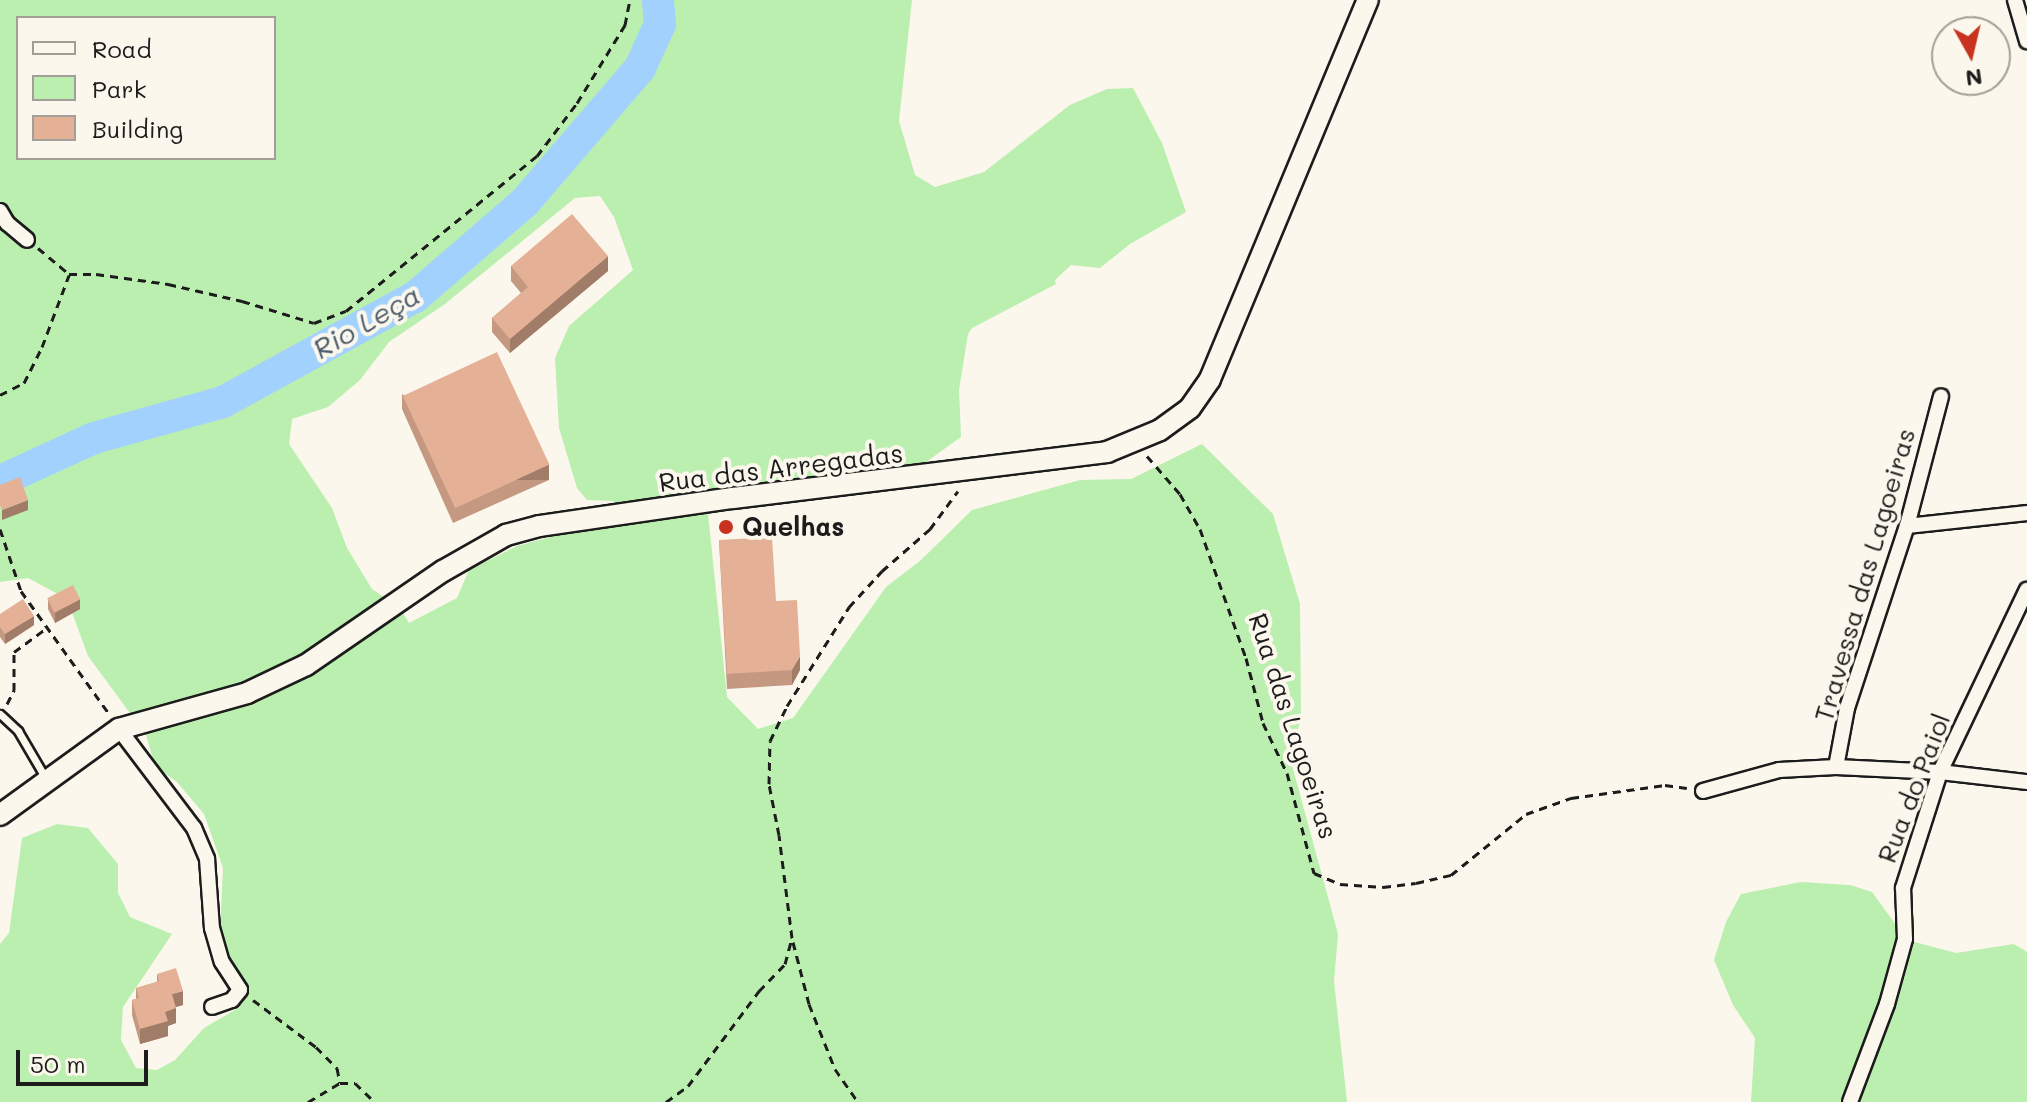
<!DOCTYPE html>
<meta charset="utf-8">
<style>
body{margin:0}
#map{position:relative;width:2027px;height:1102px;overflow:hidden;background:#fbf7ec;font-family:Mali,sans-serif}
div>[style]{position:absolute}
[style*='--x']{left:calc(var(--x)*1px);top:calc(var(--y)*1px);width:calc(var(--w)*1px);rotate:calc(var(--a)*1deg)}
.green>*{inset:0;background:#bbefb0}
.river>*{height:32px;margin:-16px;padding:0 16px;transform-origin:16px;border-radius:16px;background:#a2d1fe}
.path>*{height:3px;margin-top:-1.5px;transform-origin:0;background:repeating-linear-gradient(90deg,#1c1c1c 0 8px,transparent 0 14px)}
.roads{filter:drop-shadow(2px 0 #1c1c1c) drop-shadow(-2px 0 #1c1c1c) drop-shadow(0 2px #1c1c1c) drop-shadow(0 -2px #1c1c1c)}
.lane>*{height:7px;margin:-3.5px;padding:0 3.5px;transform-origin:3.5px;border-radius:3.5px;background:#fbf7ec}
.street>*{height:14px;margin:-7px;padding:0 7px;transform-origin:7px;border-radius:7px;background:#fbf7ec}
.secondary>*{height:20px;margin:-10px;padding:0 10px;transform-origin:10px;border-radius:10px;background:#fbf7ec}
.wall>*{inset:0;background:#c49881}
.shaded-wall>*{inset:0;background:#a07c69;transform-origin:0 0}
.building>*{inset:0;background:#e4b196;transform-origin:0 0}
.dots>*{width:22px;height:22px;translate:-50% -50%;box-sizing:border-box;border:4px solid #fbf7ec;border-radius:50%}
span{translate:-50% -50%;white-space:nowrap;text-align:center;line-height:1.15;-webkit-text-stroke:8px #fbf7ec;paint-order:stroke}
.street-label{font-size:26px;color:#1c1c1c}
.poi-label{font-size:26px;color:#1c1c1c;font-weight:700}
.left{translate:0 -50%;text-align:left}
.water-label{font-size:28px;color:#4b5b6b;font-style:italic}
.legend{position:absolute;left:16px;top:16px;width:260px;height:144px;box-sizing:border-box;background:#fbf7ec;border:2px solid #a29f99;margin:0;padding:10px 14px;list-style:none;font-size:24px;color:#1c1c1c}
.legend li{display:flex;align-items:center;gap:16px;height:40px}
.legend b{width:40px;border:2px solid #a29f99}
.north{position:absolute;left:1931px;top:16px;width:80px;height:80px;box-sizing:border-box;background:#fbf7ec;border:2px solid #a29f99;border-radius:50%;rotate:172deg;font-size:22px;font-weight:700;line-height:32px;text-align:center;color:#1c1c1c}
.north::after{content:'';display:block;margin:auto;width:28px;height:36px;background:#c8321e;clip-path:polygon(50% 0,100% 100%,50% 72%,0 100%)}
.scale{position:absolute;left:16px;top:1050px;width:132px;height:36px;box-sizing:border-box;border:4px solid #1c1c1c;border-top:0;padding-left:10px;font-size:24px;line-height:28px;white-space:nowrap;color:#1c1c1c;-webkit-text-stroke:6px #fbf7ec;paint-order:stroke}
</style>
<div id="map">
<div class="green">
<i style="clip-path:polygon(evenodd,0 0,912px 0,899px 121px,915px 175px,935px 187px,984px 172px,1070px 105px,1107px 89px,1133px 88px,1162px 143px,1186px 212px,1130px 244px,1100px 268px,1071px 265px,1055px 280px,1056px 284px,972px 328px,968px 334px,959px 390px,961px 437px,926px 462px,831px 484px,776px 487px,747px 477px,706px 494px,727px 697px,758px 729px,793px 718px,886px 587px,921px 560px,972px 510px,1080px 480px,1131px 479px,1202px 444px,1273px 514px,1300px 604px,1301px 713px,1292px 765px,1338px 934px,1334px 981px,1347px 1102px,0 1102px,0 944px,9px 933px,22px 838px,57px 824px,88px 828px,118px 864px,118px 893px,130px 917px,172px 934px,123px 1007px,121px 1040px,136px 1068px,157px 1070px,175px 1060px,204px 1028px,240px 1007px,239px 979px,220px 932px,223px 868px,204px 814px,177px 782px,155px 766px,146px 735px,88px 656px,67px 599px,28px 578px,0 582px,0 0,18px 18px,274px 18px,274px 158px,18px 158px,18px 18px,0 0,600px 196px,614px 217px,633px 270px,569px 326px,555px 358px,559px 428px,577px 488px,587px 500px,614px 501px,602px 523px,517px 546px,469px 570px,457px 598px,409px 623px,400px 608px,372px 589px,347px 548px,332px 508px,289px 444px,292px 419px,328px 407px,360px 380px,389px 342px,445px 304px,575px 198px,600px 196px)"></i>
<i style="clip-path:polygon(1801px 882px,1850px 885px,1872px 892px,1907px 940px,1956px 953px,2014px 944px,2027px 952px,2027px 1102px,1751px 1102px,1755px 1038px,1733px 1005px,1714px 960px,1726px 922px,1741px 894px)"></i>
</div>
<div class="river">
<i style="--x:0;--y:481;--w:103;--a:-24.6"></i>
<i style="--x:94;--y:438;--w:134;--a:-15.6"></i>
<i style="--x:223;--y:402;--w:219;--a:-28.7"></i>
<i style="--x:415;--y:297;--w:144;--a:-40.8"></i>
<i style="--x:524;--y:203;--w:178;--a:-49.3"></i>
<i style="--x:640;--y:68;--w:48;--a:-65.6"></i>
<i style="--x:660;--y:24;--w:24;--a:-95"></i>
</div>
<div class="path">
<i style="--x:38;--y:248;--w:40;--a:40"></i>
<i style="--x:69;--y:274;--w:27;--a:0"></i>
<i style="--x:96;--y:274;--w:73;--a:7.9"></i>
<i style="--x:168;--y:284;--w:76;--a:12.9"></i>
<i style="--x:242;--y:301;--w:75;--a:17"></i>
<i style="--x:314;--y:323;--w:34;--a:-21"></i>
<i style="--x:346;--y:311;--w:246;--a:-39.1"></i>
<i style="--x:537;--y:156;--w:66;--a:-53"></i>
<i style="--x:577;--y:103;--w:92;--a:-58.4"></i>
<i style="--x:625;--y:25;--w:25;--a:-79"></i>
<i style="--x:0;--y:395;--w:27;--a:-27"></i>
<i style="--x:24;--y:383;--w:40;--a:-63.4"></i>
<i style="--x:42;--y:347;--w:77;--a:-69.4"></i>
<i style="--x:1147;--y:456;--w:50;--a:49"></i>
<i style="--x:1180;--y:494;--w:40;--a:60.3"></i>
<i style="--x:1200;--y:529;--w:137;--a:70.4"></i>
<i style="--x:1246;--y:658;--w:67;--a:75.3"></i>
<i style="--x:1263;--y:723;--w:55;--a:64.4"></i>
<i style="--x:1287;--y:773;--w:104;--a:74.9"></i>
<i style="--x:1314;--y:873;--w:28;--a:23"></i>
<i style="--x:1340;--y:884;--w:43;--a:4"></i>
<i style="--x:1383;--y:887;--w:33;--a:-7"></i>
<i style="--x:1416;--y:883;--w:36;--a:-13"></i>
<i style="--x:1451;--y:875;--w:97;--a:-39.1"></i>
<i style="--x:1526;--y:814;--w:48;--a:-19.6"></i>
<i style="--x:1571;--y:798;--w:95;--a:-7.9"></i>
<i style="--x:1665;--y:785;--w:22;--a:8"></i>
<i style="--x:0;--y:529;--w:65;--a:71.3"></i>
<i style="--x:21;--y:591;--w:149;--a:54.3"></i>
<i style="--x:7;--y:704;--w:16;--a:-63"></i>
<i style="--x:14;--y:690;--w:38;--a:-90"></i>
<i style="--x:14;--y:652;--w:42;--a:-36.3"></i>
<i style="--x:793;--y:942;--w:64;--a:75.5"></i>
<i style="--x:809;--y:1004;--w:70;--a:68.2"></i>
<i style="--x:835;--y:1069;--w:40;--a:55.1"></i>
<i style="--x:253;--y:1000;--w:79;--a:36.7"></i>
<i style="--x:316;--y:1047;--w:30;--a:45"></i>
<i style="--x:337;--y:1068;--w:15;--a:79"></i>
<i style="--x:308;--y:1102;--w:37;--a:-31"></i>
<i style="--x:340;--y:1083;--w:15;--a:0"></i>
<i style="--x:355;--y:1083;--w:28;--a:44"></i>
<i style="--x:666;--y:1102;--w:27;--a:-36"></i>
<i style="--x:688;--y:1086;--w:119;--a:-53.2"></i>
<i style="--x:759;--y:991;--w:37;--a:-46"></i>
<i style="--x:785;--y:964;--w:27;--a:-75"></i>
<i style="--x:792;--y:938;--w:104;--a:-97.2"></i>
<i style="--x:779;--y:835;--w:52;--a:-101.1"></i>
<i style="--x:769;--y:784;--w:43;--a:-88.7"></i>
<i style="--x:770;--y:741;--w:39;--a:-64"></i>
<i style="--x:787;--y:706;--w:117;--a:-57.9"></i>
<i style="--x:849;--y:607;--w:49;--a:-47.5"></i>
<i style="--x:882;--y:571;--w:64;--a:-41.2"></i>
<i style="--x:930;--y:529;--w:47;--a:-53.6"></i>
</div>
<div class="roads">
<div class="lane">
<i style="--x:0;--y:714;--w:25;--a:43"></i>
<i style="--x:18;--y:731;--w:56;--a:59.7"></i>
</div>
<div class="street">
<i style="--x:2015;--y:0;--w:43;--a:73.7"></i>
<i style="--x:0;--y:211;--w:14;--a:60"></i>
<i style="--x:7;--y:223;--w:26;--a:40"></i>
<i style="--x:1907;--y:526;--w:121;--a:-6.2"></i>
<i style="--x:119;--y:729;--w:124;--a:52.9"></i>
<i style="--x:194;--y:828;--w:34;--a:67"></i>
<i style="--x:207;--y:859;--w:69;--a:85.9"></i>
<i style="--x:212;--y:928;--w:35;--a:74"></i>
<i style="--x:222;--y:962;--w:33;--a:57"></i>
<i style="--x:240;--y:990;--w:13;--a:129"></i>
<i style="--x:232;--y:1000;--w:21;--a:161"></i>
<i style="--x:1836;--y:767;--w:60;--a:-79.4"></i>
<i style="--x:1847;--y:708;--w:192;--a:-71.8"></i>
<i style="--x:1907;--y:526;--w:134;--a:-75.3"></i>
<i style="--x:1703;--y:791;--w:79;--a:-15.4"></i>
<i style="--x:1779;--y:770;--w:57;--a:-3"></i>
<i style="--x:1836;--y:767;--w:104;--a:2.8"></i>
<i style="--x:1940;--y:772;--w:88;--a:6.6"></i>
<i style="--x:1850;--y:1102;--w:105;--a:-69.3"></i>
<i style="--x:1887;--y:1004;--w:67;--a:-74.5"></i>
<i style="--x:1905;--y:939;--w:51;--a:-92.2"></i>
<i style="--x:1903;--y:888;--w:122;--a:-72.3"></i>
<i style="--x:1940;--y:772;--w:202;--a:-64.5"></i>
</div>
<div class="secondary">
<i style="--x:0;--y:815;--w:147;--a:-35.9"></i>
<i style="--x:119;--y:729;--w:133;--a:-15.7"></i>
<i style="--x:247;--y:693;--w:65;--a:-25.4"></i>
<i style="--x:306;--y:665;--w:166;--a:-34.5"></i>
<i style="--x:443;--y:571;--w:73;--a:-29.7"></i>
<i style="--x:506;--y:535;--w:35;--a:-15"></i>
<i style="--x:540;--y:526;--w:195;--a:-8.3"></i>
<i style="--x:733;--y:498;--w:377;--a:-7"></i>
<i style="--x:1107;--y:452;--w:57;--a:-22.5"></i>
<i style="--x:1160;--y:430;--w:37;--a:-36"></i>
<i style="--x:1190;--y:408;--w:35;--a:-55"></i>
<i style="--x:1210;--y:379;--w:411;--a:-67.4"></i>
</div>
</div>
<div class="wall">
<i style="clip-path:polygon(511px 266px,608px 271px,510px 353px,492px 332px,492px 318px,521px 293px,511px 281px)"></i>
<i style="clip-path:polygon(402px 394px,549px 480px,453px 523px,402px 409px)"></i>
<i style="clip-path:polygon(719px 540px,776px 601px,800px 670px,792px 685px,727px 689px)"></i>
<i style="clip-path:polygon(48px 599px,80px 609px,55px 623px,48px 609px)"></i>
<i style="clip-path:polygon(0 614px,34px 625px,5px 644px,0 637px)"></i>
<i style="clip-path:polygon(157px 974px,183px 1005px,176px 1007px,176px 1023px,168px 1026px,168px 1036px,140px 1044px,132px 1015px,132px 1000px,136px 999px,136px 988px,157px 982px)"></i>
</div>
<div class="shaded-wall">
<i style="clip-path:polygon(608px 256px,608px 271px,510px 353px,510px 339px)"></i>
<i style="left:549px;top:465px;width:15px;height:105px;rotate:90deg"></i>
<i style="clip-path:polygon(28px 500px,28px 510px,2px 520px,2px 510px)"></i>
<i style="clip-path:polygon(80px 599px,80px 609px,55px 623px,55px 613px)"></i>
<i style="clip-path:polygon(34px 616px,34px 625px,5px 644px,5px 634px)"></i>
<i style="clip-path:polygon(800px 656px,800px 670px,792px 685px,792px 670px)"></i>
<i style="clip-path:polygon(183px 991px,183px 1005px,172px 1008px,172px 994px)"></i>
<i style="clip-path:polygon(176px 1008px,176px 1023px,168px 1026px,168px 1036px,140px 1044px,140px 1029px,165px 1012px)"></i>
</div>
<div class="building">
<i style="clip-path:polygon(572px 214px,608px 256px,510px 339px,492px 318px,528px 287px,511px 266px)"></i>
<i style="left:497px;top:352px;width:124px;height:104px;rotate:65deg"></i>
<i style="clip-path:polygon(20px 477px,28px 500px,2px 510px,0 505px,0 485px)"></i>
<i style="clip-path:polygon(772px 537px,776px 601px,797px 600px,800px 656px,792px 670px,727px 674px,719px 540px)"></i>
<i style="left:73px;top:585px;width:16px;height:29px;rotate:63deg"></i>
<i style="clip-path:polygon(23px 599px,34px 616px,5px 634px,0 627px,0 614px)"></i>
<i style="clip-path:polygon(176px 968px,183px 991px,172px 994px,176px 1008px,165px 1012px,168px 1021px,140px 1029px,132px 1000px,139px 998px,136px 988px,159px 981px,157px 974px)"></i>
</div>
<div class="dots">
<i style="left:726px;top:527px;background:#c8321e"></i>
</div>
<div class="street-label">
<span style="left:781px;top:468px;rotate:-7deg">Rua das Arregadas</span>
<span style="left:1865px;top:575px;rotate:-74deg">Travessa das Lagoeiras</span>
<span style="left:1293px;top:726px;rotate:72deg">Rua das Lagoeiras</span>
<span style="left:1914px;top:788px;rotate:-69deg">Rua do Paiol</span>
</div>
<div class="poi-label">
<span class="left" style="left:742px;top:527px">Quelhas</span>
</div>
<div class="water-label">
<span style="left:366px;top:321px;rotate:-30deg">Rio Leça</span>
</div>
<ul class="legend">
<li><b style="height:10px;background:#fbf7ec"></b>Road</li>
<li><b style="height:22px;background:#bbefb0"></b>Park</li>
<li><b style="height:22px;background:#e4b196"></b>Building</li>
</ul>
<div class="north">N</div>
<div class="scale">50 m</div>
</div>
